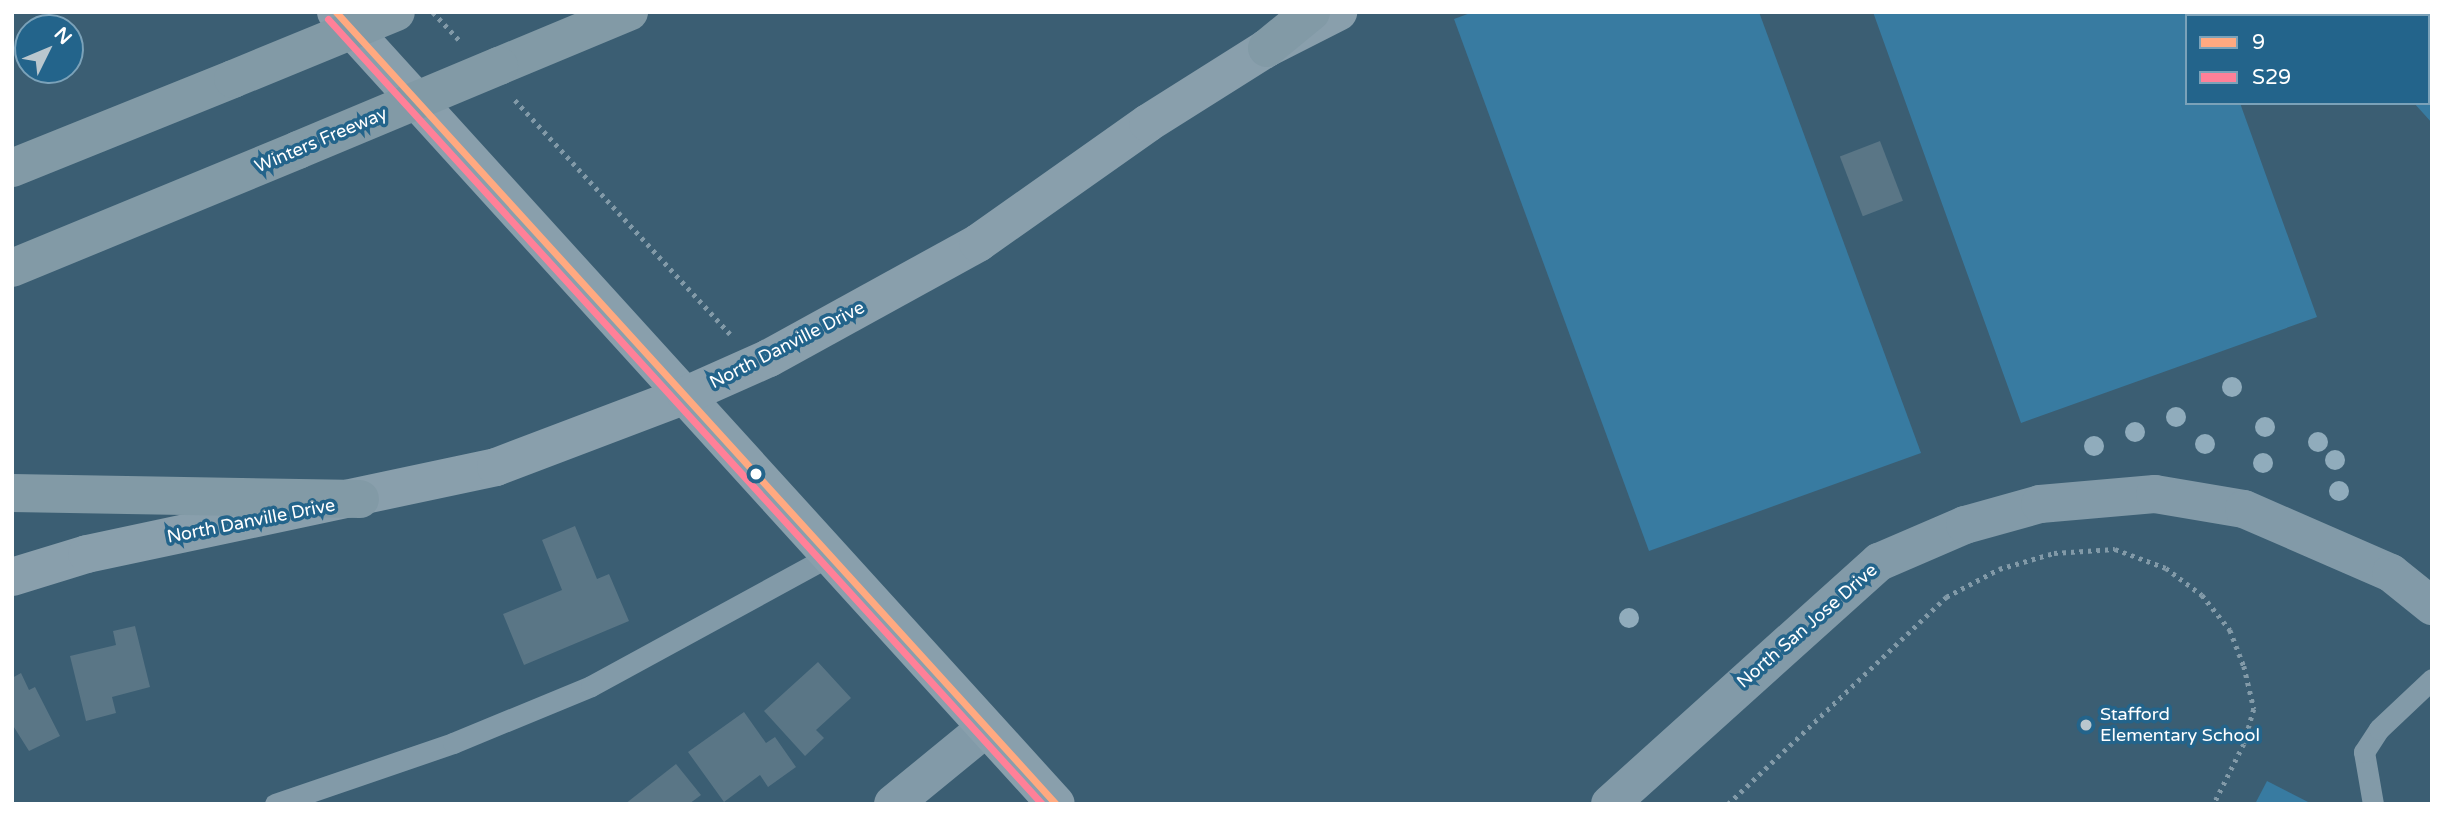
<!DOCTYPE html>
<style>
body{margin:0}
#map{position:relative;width:2444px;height:816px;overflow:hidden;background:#3b5e73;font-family:"Varela Round",sans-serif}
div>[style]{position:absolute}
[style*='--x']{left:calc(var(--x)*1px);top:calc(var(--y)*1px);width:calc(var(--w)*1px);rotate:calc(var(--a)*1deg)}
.green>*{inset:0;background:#387ba1}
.building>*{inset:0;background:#5a7686;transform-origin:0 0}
.path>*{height:4.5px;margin-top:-2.25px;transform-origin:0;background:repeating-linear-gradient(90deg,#829aa8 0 3.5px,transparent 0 8.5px)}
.lane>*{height:21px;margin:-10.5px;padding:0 10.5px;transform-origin:10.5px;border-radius:10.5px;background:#829aa8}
.street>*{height:38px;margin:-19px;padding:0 19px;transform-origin:19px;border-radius:19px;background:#829aa8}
.secondary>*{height:38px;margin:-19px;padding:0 19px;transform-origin:19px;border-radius:19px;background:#899fac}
.highway>*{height:38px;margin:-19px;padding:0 19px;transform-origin:19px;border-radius:19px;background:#829aa6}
.highway-bridge>*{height:38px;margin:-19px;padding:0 19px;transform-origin:19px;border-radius:19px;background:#829aa6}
.bus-1>*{height:7px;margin:-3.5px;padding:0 3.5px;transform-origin:3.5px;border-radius:3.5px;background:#ffa980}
.bus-2>*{height:7px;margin:-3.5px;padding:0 3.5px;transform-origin:3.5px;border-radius:3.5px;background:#ff8098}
.trees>*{width:20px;height:20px;margin:-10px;border-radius:50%;background:#90acbc}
.dots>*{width:19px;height:19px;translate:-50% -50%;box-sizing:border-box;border:4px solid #23648b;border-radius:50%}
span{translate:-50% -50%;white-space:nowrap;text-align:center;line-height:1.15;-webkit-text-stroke:7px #23648b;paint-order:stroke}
.street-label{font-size:18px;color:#fff}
.poi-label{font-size:18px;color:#fff}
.left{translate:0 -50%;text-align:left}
.frame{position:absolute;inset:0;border:14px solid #fff;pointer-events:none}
.legend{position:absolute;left:2185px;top:14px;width:245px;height:91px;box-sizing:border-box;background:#23648b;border:2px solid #7ba2b9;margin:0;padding:9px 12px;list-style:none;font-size:21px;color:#fff}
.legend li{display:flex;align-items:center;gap:14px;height:35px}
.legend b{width:35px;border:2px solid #7ba2b9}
.north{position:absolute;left:14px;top:14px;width:70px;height:70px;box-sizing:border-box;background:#23648b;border:2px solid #7ba2b9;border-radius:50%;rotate:47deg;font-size:19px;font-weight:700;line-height:28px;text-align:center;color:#fff}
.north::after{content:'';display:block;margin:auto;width:24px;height:32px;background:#bac7ce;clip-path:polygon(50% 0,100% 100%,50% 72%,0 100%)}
</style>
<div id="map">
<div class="green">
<i style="clip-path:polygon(1473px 12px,1759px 12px,1921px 453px,1649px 551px,1454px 19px)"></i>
<i style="clip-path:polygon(1873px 12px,2207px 12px,2187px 16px,2187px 103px,2240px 103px,2317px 317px,2021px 423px)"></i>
<i style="clip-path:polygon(2334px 12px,2432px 12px,2432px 123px,2414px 103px,2428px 103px,2428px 16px)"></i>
<i style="clip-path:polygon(2267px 781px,2312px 804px,2255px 804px)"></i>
</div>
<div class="building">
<i style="left:1880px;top:141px;width:64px;height:43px;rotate:69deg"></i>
<i style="clip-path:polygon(575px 526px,597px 579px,609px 574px,629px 621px,524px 665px,503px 614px,562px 590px,542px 540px)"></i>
<i style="clip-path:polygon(135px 626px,150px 687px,112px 697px,116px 713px,86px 721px,70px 656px,116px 645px,113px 631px)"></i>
<i style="clip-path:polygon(818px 662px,851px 698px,816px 730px,824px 738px,805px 756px,764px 711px)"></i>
<i style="clip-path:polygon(21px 673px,29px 690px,35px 687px,60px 736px,29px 751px,12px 724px,12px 678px)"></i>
<i style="clip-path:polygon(744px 712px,766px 743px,775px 737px,796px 767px,768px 787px,760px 775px,724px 802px,688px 752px)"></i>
<i style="clip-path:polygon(676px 764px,701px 795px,689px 804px,625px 804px)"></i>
</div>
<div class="path">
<i style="--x:433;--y:12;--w:41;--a:47"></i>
<i style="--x:515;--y:100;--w:318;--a:47.4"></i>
<i style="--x:1728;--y:804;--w:301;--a:-43.5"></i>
<i style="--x:1946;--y:597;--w:60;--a:-27.8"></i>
<i style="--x:1999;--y:569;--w:57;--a:-16.2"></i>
<i style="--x:2054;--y:553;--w:61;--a:-3.8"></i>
<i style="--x:2115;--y:549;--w:54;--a:20.4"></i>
<i style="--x:2166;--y:568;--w:45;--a:36.9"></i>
<i style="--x:2202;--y:595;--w:45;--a:51.3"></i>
<i style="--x:2230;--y:630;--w:39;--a:69"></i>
<i style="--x:2244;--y:666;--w:44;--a:76.9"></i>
<i style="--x:2254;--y:709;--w:36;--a:106"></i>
<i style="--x:2244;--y:744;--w:67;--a:116.6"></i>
</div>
<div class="lane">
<i style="--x:275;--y:804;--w:188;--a:-18.9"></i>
<i style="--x:453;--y:743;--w:149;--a:-22.4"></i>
<i style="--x:591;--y:686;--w:273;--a:-28.6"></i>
<i style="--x:2373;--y:804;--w:53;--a:-99.8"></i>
<i style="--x:2364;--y:752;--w:27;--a:-57"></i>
<i style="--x:2379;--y:729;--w:73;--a:-43.3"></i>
</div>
<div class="street">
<i style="--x:893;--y:804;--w:120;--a:-39.3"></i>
<i style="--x:1610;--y:804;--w:362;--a:-42"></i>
<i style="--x:1879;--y:562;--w:94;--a:-23.3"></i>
<i style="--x:1965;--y:525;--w:78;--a:-15.6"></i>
<i style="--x:2040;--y:504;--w:115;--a:-5"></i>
<i style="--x:2155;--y:494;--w:90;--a:9.6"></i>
<i style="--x:2244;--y:509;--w:160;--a:23.5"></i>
<i style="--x:2391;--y:573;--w:53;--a:38.8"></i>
</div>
<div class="secondary">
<i style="--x:336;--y:12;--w:1070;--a:47.73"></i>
<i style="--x:12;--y:577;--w:78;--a:-17"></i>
<i style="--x:87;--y:554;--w:418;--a:-12"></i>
<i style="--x:496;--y:467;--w:203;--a:-20.8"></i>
<i style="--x:686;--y:395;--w:91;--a:-24"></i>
<i style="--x:769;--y:358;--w:239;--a:-28.8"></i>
<i style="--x:978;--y:243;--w:208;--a:-35.2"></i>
<i style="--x:1148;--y:123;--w:141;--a:-32.2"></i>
<i style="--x:1267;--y:48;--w:80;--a:-26.9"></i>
</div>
<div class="highway">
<i style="--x:1267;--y:48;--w:57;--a:-39.3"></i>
<i style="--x:499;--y:66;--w:141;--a:-22.6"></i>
<i style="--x:12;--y:168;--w:238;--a:-21.9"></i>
<i style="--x:12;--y:268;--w:309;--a:-22.4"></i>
<i style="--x:12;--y:493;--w:348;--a:1"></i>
</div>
<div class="highway-bridge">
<i style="--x:233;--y:79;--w:176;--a:-22.3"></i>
<i style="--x:298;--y:150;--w:218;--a:-22.7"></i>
</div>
<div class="bus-1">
<i style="--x:336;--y:12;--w:1070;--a:47.73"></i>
</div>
<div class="bus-2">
<i style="--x:328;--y:19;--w:1061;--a:47.71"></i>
</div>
<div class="trees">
<i style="left:2232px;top:387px"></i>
<i style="left:2176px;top:417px"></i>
<i style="left:2265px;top:427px"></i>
<i style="left:2135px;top:432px"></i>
<i style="left:2318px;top:442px"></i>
<i style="left:2205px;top:444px"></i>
<i style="left:2094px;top:446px"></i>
<i style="left:2335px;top:460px"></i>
<i style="left:2263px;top:463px"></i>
<i style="left:2339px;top:491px"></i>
<i style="left:1629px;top:618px"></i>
</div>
<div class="dots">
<i style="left:756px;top:474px;background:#fff"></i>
<i style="left:2086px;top:725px;background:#bac7ce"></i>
</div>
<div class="street-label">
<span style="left:321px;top:140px;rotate:-23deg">Winters Freeway</span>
<span style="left:787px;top:345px;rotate:-27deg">North Danville Drive</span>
<span style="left:251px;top:521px;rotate:-11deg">North Danville Drive</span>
<span style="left:1807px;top:626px;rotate:-41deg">North San Jose Drive</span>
</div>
<div class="poi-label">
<span class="left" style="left:2100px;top:725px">Stafford<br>Elementary School</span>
</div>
<div class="frame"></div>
<ul class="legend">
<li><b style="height:9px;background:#ffa980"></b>9</li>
<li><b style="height:9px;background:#ff8098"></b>S29</li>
</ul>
<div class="north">N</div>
</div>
